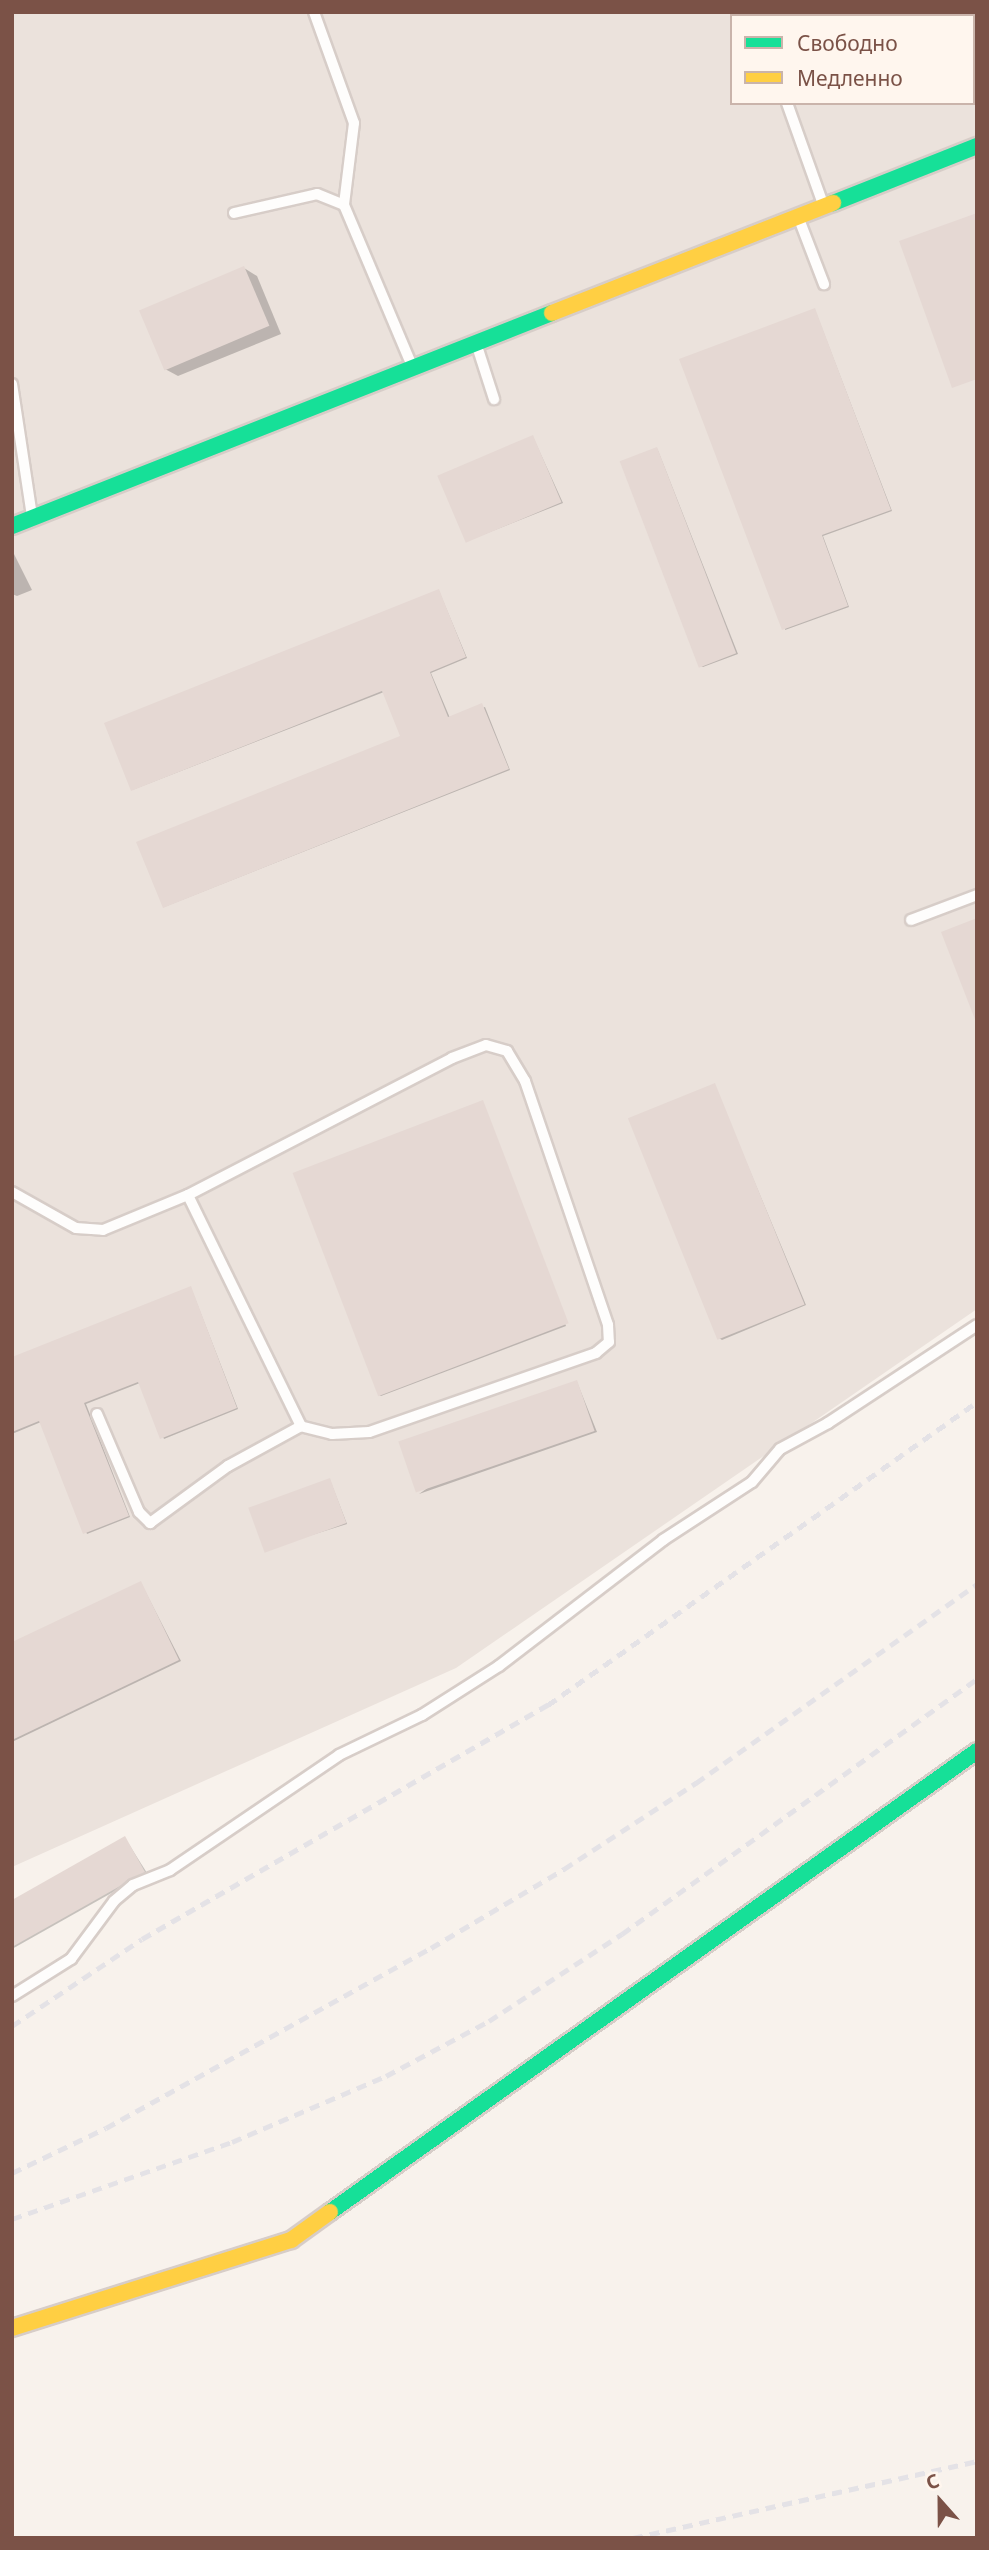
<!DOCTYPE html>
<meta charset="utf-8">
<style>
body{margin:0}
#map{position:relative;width:989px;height:2550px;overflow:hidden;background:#f8f2ec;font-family:"Noto Sans",sans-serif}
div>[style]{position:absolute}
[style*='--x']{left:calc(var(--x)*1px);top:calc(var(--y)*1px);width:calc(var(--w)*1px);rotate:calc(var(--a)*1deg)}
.industrial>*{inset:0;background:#ebe2dc}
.shadow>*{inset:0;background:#0003}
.building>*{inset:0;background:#e5d8d3;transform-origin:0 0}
.roads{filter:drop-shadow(2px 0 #d7cdc8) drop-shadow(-2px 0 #d7cdc8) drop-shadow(0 2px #d7cdc8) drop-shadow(0 -2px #d7cdc8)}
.lane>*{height:10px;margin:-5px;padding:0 5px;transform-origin:5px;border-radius:5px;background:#fefdfc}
.fast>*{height:16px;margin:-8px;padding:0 8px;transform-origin:8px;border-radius:8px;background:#16e098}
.slow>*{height:16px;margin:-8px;padding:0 8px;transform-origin:8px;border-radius:8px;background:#ffcf43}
.rail>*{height:5px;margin-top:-2.5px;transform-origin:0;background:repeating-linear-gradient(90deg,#e4e2e6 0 10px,transparent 0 17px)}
span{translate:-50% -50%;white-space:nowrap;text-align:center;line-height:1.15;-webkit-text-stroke:6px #fff6ee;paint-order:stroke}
.frame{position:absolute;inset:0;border:14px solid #7b5247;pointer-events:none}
.legend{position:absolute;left:730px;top:14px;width:245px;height:91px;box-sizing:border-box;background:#fff6ee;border:2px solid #cab4ab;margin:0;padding:9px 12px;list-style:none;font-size:21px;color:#7b5247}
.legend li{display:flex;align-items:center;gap:14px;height:35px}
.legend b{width:35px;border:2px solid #cab4ab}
.north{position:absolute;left:905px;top:2466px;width:70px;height:70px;-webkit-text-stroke:5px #fff6ee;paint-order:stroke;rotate:339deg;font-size:19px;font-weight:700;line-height:28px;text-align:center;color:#7b5247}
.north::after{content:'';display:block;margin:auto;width:24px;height:32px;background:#7b5247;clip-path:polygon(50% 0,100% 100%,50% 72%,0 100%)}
</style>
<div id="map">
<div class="industrial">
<i style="clip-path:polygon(evenodd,12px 12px,977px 12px,977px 1309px,456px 1668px,12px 1867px,12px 12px,732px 16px,973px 16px,973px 103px,732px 103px,732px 16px)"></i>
</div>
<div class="shadow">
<i style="clip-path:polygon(244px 268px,257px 276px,281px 334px,178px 376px,165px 369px)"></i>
<i style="clip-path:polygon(815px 310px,892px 511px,823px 536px,849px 607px,785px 630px)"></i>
<i style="clip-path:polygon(533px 437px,563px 503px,467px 541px)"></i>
<i style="clip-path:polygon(657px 448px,738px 654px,703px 667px,701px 666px)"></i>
<i style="clip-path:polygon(12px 550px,32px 590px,17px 596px,12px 594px)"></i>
<i style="clip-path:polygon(439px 591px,467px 658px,431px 673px,450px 718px,485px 707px,510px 770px,164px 907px,402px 737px,384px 692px,132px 790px)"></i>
<i style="clip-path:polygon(714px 1085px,806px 1305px,722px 1340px,719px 1338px)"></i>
<i style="clip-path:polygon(482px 1103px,566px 1326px,381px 1396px,379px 1395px)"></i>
<i style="clip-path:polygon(191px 1288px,238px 1409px,164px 1439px,140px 1383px,86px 1404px,130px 1517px,87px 1534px,41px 1422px,12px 1434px,12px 1359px)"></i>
<i style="clip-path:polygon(577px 1382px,597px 1432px,419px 1494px)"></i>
<i style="clip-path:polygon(330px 1480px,347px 1524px,264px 1550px)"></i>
<i style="clip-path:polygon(141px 1583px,181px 1661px,12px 1742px,12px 1644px)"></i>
<i style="clip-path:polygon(125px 1838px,147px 1873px,12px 1949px,12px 1902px)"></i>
</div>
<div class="building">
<i style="clip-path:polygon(977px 213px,977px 379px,952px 388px,899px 241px)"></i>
<i style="left:244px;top:266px;width:65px;height:114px;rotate:67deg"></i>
<i style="clip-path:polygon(815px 308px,891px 510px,822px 535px,848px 606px,782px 630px,679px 359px)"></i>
<i style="left:533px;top:435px;width:73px;height:104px;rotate:67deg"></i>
<i style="left:657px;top:447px;width:221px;height:40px;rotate:69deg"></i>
<i style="clip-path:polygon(439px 589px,466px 657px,430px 672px,448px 717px,482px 703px,509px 769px,163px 908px,136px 842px,400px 736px,382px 691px,131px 791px,104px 723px)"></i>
<i style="clip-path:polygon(977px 918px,977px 1022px,976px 1022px,941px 932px)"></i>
<i style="left:715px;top:1083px;width:239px;height:94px;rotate:68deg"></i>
<i style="left:483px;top:1100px;width:239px;height:204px;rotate:69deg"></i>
<i style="clip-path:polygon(191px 1286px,237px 1408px,160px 1439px,138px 1382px,84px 1403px,129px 1516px,83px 1534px,39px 1421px,12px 1432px,12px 1357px)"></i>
<i style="left:577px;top:1380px;width:54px;height:189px;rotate:71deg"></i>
<i style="left:330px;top:1478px;width:48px;height:87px;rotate:70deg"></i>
<i style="clip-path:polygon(141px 1581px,179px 1660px,12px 1740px,12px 1642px)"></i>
<i style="clip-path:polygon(125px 1836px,145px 1872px,12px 1947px,12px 1900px)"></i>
</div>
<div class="roads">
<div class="lane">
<i style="--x:314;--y:12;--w:118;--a:70.2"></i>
<i style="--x:354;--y:123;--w:83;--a:97"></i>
<i style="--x:344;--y:205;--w:175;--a:67.1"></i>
<i style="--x:754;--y:12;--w:4;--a:63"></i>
<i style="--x:787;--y:103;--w:107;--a:70.4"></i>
<i style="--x:234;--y:213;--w:85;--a:-12.9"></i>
<i style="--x:317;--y:194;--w:29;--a:22"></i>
<i style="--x:799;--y:219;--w:70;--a:69"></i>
<i style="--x:477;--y:346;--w:56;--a:72.2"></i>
<i style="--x:12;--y:384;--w:134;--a:81.4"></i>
<i style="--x:911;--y:920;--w:71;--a:-20.7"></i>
<i style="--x:12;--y:1192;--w:73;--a:29.4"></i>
<i style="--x:76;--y:1228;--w:27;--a:4"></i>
<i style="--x:103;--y:1230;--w:92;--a:-22.4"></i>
<i style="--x:188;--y:1195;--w:297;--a:-27.4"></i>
<i style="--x:452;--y:1058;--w:36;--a:-21"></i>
<i style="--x:486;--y:1045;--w:22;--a:16"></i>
<i style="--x:507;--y:1051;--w:35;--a:59"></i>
<i style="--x:525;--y:1081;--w:258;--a:71.2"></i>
<i style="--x:608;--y:1325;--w:17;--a:87"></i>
<i style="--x:609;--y:1342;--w:17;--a:140"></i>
<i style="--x:596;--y:1353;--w:240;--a:160.8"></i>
<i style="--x:369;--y:1432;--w:37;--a:177"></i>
<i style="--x:332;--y:1434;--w:32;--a:-166"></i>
<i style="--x:301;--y:1426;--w:257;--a:-116.1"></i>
<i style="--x:97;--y:1414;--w:107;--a:66.8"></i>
<i style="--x:139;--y:1512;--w:16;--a:45"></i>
<i style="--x:150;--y:1523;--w:97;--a:-36.2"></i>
<i style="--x:228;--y:1466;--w:83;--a:-28.7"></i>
<i style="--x:12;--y:1996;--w:70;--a:-32.1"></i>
<i style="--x:71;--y:1959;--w:72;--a:-53.4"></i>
<i style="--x:114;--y:1901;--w:25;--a:-40"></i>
<i style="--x:133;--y:1885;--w:40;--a:-22"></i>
<i style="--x:170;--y:1870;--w:204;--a:-34.2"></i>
<i style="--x:339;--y:1755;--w:92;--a:-25.7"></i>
<i style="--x:422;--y:1715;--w:91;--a:-32.5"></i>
<i style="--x:499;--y:1666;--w:207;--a:-37.5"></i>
<i style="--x:663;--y:1540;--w:106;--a:-33.1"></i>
<i style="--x:752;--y:1482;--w:43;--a:-49.7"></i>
<i style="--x:780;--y:1449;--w:55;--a:-28.4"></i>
<i style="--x:828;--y:1423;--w:178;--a:-33.3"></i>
</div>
<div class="fast">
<i style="--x:833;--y:203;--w:155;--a:-21.6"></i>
<i style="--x:12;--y:526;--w:580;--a:-21.53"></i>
<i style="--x:330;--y:2212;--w:794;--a:-35.47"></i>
</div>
<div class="slow">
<i style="--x:552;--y:313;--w:302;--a:-21.4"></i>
<i style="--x:12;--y:2328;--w:293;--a:-17.5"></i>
<i style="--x:291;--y:2240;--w:48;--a:-35.7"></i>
</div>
</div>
<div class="rail">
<i style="--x:12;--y:2026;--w:156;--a:-33.8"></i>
<i style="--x:142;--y:1939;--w:469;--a:-30"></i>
<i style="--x:548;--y:1705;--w:525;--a:-35.23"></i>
<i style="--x:12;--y:2173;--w:104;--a:-25.6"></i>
<i style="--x:106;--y:2128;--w:372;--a:-29"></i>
<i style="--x:431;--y:1948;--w:155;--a:-30.7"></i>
<i style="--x:564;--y:1869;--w:158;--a:-33.1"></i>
<i style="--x:696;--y:1783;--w:344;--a:-35.3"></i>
<i style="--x:12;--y:2219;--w:233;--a:-19.3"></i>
<i style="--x:232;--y:2142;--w:168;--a:-23.2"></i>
<i style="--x:386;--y:2076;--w:117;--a:-28.1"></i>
<i style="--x:489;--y:2021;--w:159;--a:-33.2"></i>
<i style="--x:622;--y:1934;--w:437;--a:-35.7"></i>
<i style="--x:633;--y:2538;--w:353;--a:-12.6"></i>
</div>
<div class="frame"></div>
<ul class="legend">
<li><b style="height:9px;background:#16e098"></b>Свободно</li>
<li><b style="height:9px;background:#ffcf43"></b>Медленно</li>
</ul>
<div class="north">С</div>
</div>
